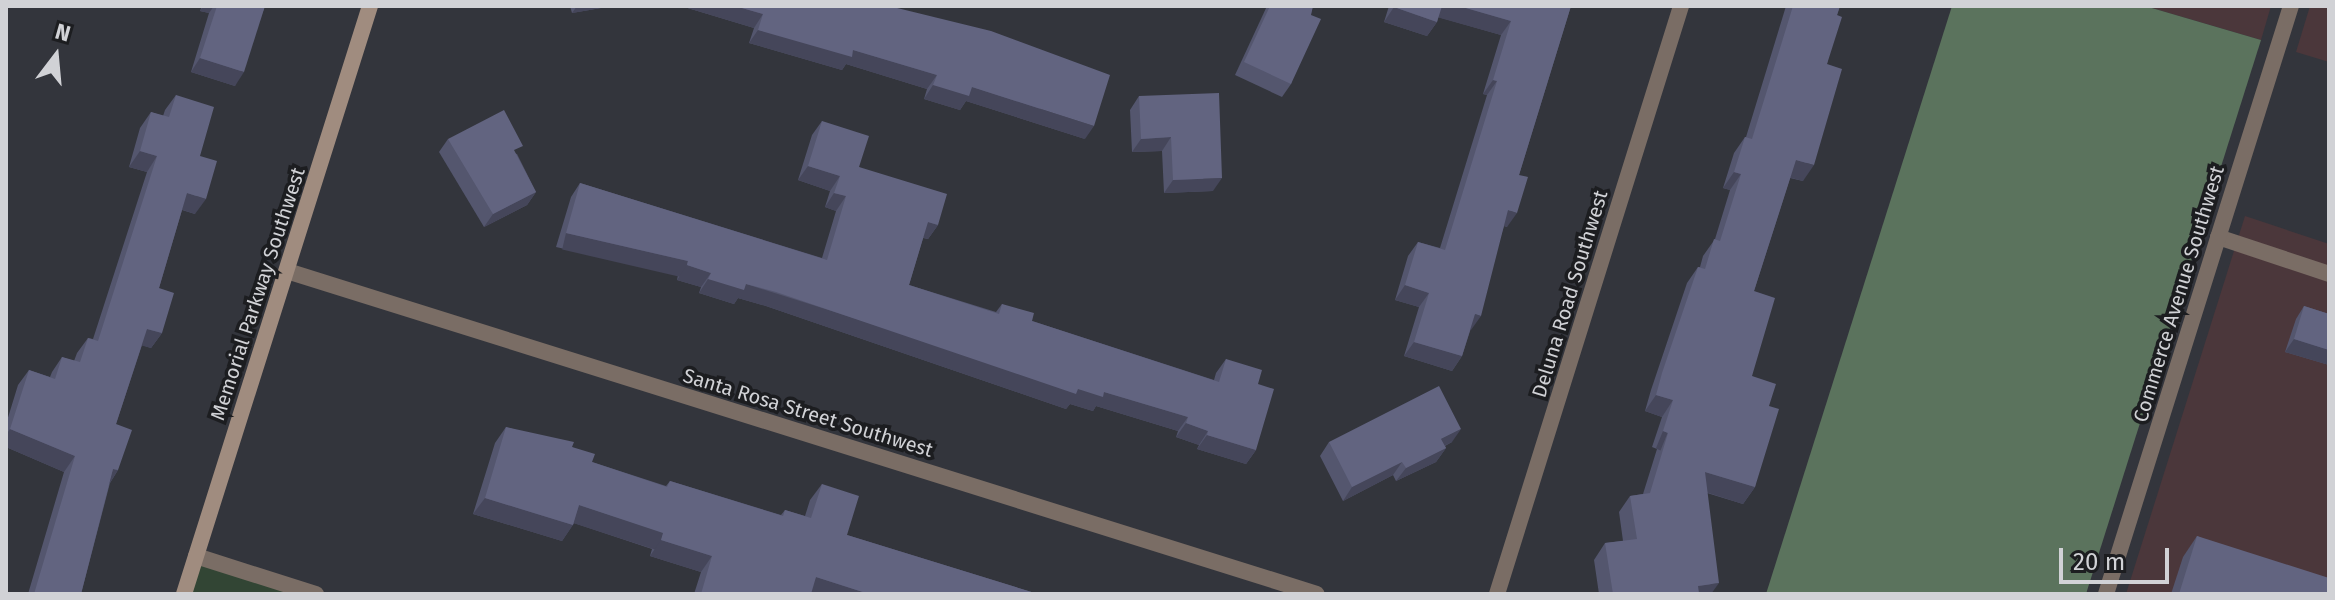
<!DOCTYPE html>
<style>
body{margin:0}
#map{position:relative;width:2335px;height:600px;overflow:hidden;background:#33353c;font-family:"Fira Sans",sans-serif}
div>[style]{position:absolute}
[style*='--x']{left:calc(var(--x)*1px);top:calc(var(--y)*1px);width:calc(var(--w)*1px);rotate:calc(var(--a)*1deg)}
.commercial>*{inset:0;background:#4b373b}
.green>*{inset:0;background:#324534}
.forest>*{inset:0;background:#5b735d}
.lane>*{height:16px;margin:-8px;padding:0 8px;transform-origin:8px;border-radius:8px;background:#7a6d65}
.street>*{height:16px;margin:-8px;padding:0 8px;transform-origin:8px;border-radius:8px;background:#7a6d65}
.secondary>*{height:16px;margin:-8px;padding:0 8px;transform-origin:8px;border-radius:8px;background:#a08c7f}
.wall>*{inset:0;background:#54566e}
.shaded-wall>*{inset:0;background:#45465a;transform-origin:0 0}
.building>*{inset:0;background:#626480}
span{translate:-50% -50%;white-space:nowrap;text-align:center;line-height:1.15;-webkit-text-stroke:7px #1c1d20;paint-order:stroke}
.street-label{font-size:20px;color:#d1d2d6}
.frame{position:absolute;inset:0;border:8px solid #d1d2d6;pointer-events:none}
.north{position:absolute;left:16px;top:16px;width:80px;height:80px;-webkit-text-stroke:6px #1c1d20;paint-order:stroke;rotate:16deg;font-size:22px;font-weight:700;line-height:32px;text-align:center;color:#d1d2d6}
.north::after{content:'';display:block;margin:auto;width:28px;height:36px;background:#d1d2d6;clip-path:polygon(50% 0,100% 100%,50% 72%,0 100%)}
.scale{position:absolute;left:2059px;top:548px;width:110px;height:36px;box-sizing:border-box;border:4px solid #d1d2d6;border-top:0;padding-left:10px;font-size:24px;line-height:28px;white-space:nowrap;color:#d1d2d6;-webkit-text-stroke:6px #1c1d20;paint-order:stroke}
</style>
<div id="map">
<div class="commercial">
<i style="clip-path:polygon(2145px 6px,2271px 6px,2261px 40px)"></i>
<i style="clip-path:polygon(2310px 6px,2329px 6px,2329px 62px,2296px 52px)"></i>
<i style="clip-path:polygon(2245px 216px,2329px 244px,2329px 594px,2126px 594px)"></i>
</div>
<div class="green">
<i style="clip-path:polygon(196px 556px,294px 594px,184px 594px)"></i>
</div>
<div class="forest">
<i style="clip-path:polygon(1952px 6px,2145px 6px,2261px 40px,2086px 594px,1766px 594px)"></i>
</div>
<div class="lane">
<i style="--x:2218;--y:237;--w:117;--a:18.4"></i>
<i style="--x:196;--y:556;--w:126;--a:17.6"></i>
</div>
<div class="street">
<i style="--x:287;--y:271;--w:1079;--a:17.41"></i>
<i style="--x:1497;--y:594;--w:616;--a:-72.62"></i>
<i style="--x:2106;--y:594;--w:616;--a:-72.54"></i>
</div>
<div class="secondary">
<i style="--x:184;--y:594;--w:617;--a:-72.45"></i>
</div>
<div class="wall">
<i style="clip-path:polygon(202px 6px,265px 6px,235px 86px,191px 72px,209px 13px,200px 11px)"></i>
<i style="clip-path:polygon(570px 6px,603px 6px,601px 8px,572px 13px)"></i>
<i style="clip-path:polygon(681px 6px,889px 6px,1085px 139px,966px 101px,960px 110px,924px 99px,927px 89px,846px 64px,842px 70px,749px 43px,754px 28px)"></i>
<i style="clip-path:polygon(1267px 6px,1313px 6px,1291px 84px,1282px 97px,1235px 75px)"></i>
<i style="clip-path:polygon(1389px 6px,1571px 6px,1519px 175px,1507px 227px,1504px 226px,1462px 356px,1452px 371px,1404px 356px,1419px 307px,1395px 300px,1408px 256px,1418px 242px,1440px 248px,1487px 95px,1483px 94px,1501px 35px,1438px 17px,1437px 22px,1427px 36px,1384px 22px)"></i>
<i style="clip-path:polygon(1786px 6px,1840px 6px,1837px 15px,1803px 181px,1790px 178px,1754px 291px,1752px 376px,1769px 406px,1755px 487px,1743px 504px,1707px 493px,1711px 594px,1599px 594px,1594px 560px,1605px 543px,1623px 541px,1619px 512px,1630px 496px,1643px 494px,1657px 449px,1652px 447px,1662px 417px,1645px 411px,1651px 390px,1687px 283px,1698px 267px,1700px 267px,1703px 256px,1715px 239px,1730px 190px,1723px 188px,1734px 153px,1745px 137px,1746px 137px)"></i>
<i style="clip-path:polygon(176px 95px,200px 156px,195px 214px,182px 210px,159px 288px,162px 333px,151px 348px,142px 345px,116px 424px,118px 470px,110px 483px,81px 594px,28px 594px,64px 472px,6px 447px,6px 424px,18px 385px,29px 370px,50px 377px,52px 372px,62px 357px,74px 361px,77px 353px,88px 338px,93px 339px,147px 172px,129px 167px,140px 128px,151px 112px,163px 116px,165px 110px)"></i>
<i style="clip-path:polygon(1139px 96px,1213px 191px,1164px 193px,1162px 151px,1132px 152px,1130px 110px)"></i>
<i style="clip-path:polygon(822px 121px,859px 167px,938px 225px,928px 239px,923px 238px,909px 285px,996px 312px,1002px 304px,1032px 321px,1214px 380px,1216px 373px,1226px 359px,1258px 384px,1256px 450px,1246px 464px,1197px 449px,1199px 445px,1176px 437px,1178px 431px,1096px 406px,1093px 411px,1070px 404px,1066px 409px,766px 306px,738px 298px,734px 304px,699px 293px,701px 287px,677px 280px,678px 275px,556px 247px,571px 197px,580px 183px,822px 258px,836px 211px,825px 207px,830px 191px,798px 180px,812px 135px)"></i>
<i style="clip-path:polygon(448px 139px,517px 154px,536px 192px,527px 205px,484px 227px,439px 152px)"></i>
<i style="clip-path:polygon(2304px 306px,2329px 314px,2329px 365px,2285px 352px,2296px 319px)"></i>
<i style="clip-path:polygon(506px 427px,572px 447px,592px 462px,666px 486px,670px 481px,781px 515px,785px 510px,805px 516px,810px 500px,822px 484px,847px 535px,1038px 594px,694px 594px,701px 572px,650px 556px,652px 549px,574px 523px,562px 541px,473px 514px,495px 443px)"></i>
<i style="clip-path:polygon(1329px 442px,1452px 442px,1445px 446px,1446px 448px,1436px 462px,1396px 481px,1393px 475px,1343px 501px,1320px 456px)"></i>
<i style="clip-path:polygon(2197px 536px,2329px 594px,2171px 594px,2183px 557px)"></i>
</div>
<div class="shaded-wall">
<i style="clip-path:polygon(203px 6px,214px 6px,209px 13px,200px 11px)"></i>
<i style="clip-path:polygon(577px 6px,603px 6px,601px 8px,572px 13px)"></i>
<i style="clip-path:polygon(681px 6px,735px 6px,763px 14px,754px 28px)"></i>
<i style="clip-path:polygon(1440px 6px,1459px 6px,1511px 21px,1501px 35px,1433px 16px)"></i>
<i style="clip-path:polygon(1394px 7px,1437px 22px,1427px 36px,1384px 22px)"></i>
<i style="clip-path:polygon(758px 30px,853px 50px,937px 75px,927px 89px,846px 64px,842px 70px,749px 43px)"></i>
<i style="clip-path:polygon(200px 58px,244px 72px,235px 86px,191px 72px)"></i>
<i style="clip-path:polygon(1493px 80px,1497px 81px,1487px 95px,1483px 94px)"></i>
<i style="clip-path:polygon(933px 85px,972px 87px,1094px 126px,1085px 139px,966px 101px,960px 110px,924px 99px)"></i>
<i style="clip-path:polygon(1171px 137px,1162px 151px,1132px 152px,1141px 139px)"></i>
<i style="clip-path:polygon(140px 151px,157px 156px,147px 172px,129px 167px)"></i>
<i style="clip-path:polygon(1796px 160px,1814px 165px,1803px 181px,1784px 176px)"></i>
<i style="clip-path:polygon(808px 166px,840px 176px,830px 191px,798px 180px)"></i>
<i style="clip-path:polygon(1734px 172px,1741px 174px,1730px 190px,1723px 188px)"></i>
<i style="clip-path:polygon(1222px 178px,1213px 191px,1164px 193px,1173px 180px)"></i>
<i style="clip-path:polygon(536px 192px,527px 205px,484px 227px,493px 214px)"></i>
<i style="clip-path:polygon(187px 193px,206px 199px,195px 214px,177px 208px)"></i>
<i style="clip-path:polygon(834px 193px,846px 196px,836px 211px,825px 207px)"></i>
<i style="clip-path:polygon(1508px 210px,1517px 213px,1507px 227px,1498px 224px)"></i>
<i style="clip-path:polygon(928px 222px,938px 225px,928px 239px,918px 236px)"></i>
<i style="left:566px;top:233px;width:125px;height:17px;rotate:13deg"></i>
<i style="clip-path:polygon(687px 265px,711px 273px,701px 287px,677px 280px)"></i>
<i style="clip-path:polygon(708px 279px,746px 284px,1078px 389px,1104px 392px,1188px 417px,1178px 431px,1096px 406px,1093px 411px,1070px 404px,1066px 409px,766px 306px,738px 298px,734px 304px,699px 293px)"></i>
<i style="clip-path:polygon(1405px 285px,1429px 293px,1419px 307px,1395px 300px)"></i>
<i style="clip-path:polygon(1475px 314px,1481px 316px,1471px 330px,1464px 328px)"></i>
<i style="clip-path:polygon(147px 329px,162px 333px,151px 348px,136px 344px)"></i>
<i style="clip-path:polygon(2294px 339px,2329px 350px,2329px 365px,2285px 352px)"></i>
<i style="clip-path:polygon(1414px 342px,1462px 356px,1452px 371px,1404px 356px)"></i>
<i style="clip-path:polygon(1656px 395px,1673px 400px,1662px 417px,1645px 411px)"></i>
<i style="clip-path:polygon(1186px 423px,1208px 431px,1199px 445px,1176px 437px)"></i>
<i style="clip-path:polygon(10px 429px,75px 456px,64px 472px,6px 447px,6px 435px)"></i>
<i style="clip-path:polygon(1461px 429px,1452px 442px,1432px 452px,1441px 439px)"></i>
<i style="left:1663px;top:431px;width:5px;height:19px;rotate:22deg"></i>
<i style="clip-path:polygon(1207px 435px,1256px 450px,1246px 464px,1197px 449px)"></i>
<i style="clip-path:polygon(1446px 448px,1436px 462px,1396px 481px,1406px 468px)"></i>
<i style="clip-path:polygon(1402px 462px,1393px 475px,1343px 501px,1352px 487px)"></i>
<i style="clip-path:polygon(113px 469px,118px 470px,108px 486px)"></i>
<i style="clip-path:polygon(1705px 472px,1755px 487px,1743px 504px,1693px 488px)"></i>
<i style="clip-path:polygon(485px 498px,573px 525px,562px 541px,473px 514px)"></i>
<i style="left:579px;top:505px;width:89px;height:19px;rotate:18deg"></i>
<i style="clip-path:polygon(661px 540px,712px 556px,701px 572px,650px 556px)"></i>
<i style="clip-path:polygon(816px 577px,869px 594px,807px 594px)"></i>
<i style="clip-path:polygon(1719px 583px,1711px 594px,1691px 594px,1698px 586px)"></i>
</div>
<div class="building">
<i style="clip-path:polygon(217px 6px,265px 6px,244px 72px,200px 58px)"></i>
<i style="clip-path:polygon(735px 6px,889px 6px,991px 31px,1110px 75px,1094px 126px,972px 87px,969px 96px,933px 85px,937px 75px,853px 50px,852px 57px,758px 30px,763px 14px)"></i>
<i style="clip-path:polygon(1270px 6px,1313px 6px,1311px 15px,1321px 19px,1291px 84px,1244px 62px)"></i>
<i style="clip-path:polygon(1395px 6px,1442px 6px,1437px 22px,1394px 7px)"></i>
<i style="clip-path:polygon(1459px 6px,1571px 6px,1519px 175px,1528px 177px,1517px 213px,1508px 210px,1481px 316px,1475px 314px,1462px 356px,1414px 342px,1429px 293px,1405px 285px,1418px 242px,1445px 250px,1497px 81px,1493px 80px,1511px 21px)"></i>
<i style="clip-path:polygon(1793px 6px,1840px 6px,1837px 15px,1842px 17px,1827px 64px,1842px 69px,1814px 165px,1796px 160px,1754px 291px,1775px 298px,1752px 376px,1776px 384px,1769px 406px,1779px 409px,1755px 487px,1705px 472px,1719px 583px,1698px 586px,1699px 593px,1691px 594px,1613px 594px,1605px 543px,1637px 539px,1630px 496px,1650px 493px,1668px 433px,1663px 431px,1673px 400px,1656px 395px,1662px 373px,1698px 267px,1705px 269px,1714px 239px,1720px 241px,1741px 174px,1734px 172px,1745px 137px,1752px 139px)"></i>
<i style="clip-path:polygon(1219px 93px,1222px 178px,1173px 180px,1171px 137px,1141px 139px,1139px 96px)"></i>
<i style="clip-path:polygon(176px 95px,214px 107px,200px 156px,217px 161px,206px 199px,187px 193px,159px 288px,174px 293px,162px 333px,147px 329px,116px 424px,132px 430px,118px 470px,113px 469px,81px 594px,34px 594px,75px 456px,10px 429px,29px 370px,55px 379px,62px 357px,80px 362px,88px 338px,98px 341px,157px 156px,140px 151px,151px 112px,169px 117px)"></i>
<i style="clip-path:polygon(504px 110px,523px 146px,514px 150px,536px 192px,493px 214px,448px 139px)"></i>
<i style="clip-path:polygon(822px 121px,869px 136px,859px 167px,947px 194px,938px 225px,928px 222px,909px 285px,999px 314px,1002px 304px,1034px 313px,1032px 321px,1219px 382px,1226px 359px,1262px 370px,1258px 384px,1274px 389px,1256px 450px,1207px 435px,1208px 431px,1186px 423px,1188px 417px,1104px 392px,1103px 397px,1078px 389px,1076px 394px,776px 292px,746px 284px,744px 290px,708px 279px,711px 273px,687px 265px,688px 261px,566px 233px,580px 183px,827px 260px,846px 196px,834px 193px,840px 176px,808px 166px)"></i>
<i style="clip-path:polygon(2304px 306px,2329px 314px,2329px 350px,2294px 339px)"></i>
<i style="clip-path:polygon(1439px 386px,1461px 429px,1441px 439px,1446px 448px,1406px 468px,1402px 462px,1352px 487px,1329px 442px)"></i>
<i style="clip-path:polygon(506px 427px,574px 442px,572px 447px,595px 454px,592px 462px,667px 487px,670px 481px,783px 516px,785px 510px,811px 518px,822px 484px,859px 496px,847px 535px,1038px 594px,869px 594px,816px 577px,811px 594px,701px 594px,712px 556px,661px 540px,663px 533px,579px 505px,573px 525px,485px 498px)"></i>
<i style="clip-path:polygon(2197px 536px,2329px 578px,2329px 594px,2179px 594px)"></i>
</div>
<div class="street-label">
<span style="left:258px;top:294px;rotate:-72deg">Memorial Parkway Southwest</span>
<span style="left:1570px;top:294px;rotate:-73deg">Deluna Road Southwest</span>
<span style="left:2179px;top:294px;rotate:-73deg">Commerce Avenue Southwest</span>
<span style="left:808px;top:413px;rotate:17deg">Santa Rosa Street Southwest</span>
</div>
<div class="frame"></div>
<div class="north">N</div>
<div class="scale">20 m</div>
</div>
